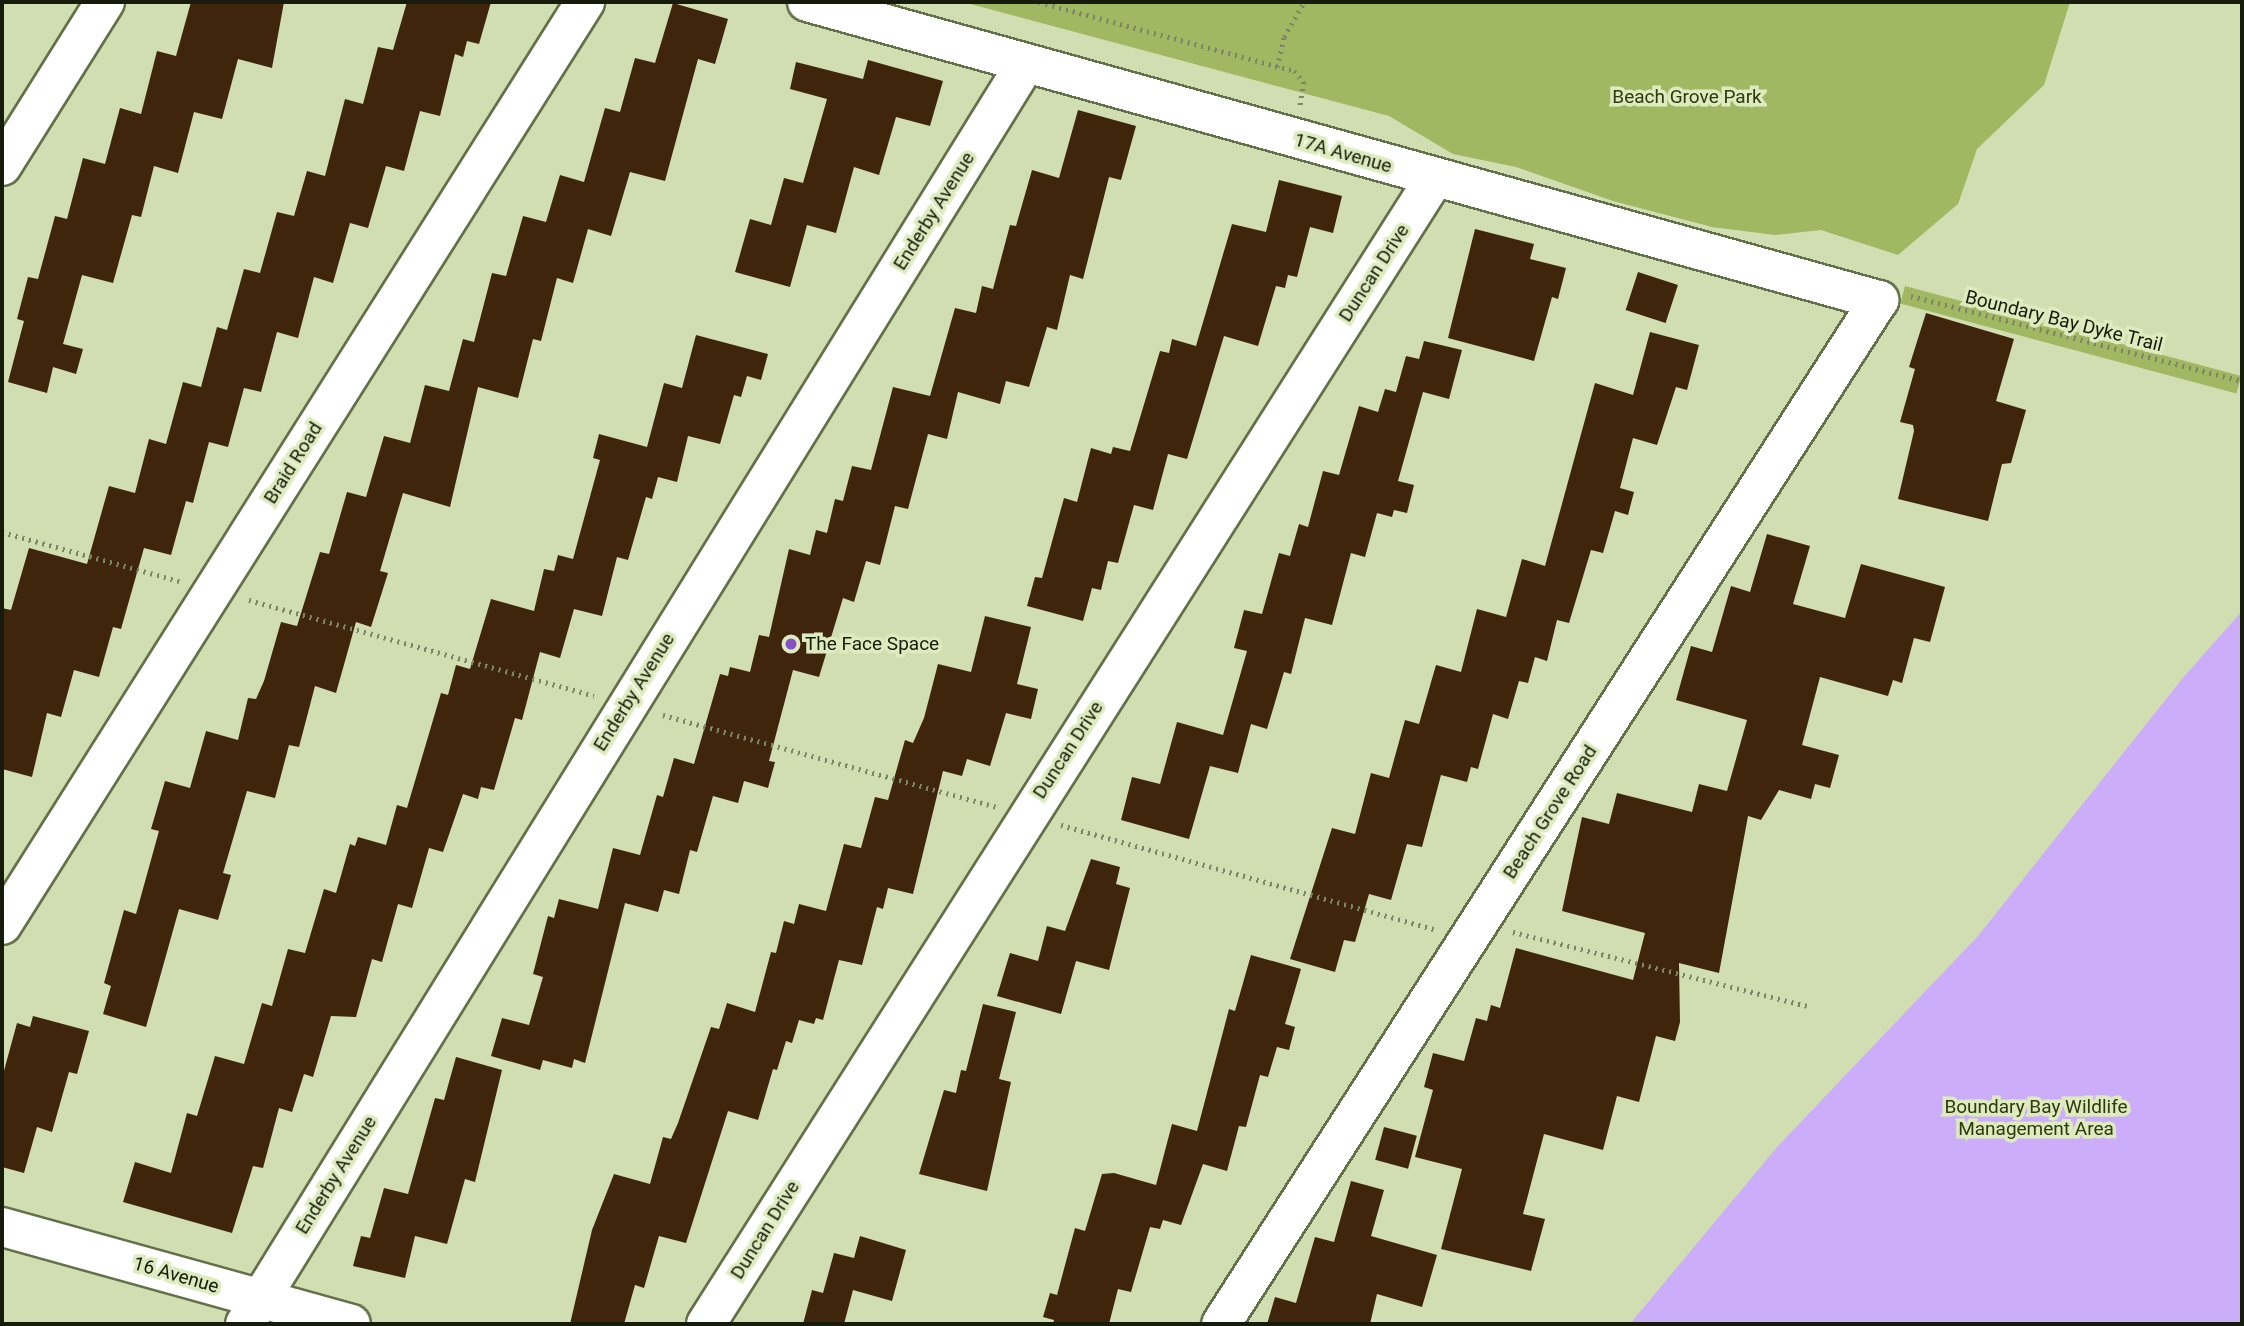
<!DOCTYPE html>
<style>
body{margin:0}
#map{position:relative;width:2244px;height:1326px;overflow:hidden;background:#d0deb2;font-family:Roboto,sans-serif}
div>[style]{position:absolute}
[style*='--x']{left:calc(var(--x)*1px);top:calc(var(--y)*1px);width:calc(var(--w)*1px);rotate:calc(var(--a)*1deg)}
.green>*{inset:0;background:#a0b862;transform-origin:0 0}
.water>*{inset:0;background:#ccadfa}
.building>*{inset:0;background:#3f250b;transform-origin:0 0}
.path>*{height:4.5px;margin-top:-2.25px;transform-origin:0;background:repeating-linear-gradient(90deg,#7c8667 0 2px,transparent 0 7px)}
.roads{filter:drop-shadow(2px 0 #647049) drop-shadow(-2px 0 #647049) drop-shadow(0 2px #647049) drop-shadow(0 -2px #647049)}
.minor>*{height:38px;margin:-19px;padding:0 19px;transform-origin:19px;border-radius:19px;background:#fff}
.dots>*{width:19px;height:19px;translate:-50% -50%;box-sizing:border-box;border:4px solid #ddebbf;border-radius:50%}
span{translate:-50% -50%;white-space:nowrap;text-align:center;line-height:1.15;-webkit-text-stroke:7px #ddebbf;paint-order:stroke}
.park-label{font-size:19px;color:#2f390d}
.street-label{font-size:19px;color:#161b0b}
.poi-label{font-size:19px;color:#161b0b}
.left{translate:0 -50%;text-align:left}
.frame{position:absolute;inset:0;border:4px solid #161b0b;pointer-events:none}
</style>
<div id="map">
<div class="green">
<i style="clip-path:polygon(963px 2px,2070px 2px,2044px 85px,1977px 149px,1958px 204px,1898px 255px,1821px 230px,1775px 235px,1712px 227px,1613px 201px,1516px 167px,1453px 154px,1389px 116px)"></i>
<i style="left:1905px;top:286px;width:348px;height:18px;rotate:15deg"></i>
</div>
<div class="water">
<i style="clip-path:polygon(2242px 611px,2242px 1324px,1630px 1324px,1778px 1146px,1978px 936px,2182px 679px)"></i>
</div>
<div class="building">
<i style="clip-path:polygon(191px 2px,284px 2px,272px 68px,238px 59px,222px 119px,194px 112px,178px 173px,154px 166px,141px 217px,132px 215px,113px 283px,82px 275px,63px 344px,83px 349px,76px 374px,53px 367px,47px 393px,8px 382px,24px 321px,17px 319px,28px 277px,38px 279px,55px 216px,67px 219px,83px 158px,105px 164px,120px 108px,141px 114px,157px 51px,176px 56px)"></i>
<i style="clip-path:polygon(407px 2px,491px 2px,479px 44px,467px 41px,463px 57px,455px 54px,440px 116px,420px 111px,404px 171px,386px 166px,368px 228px,350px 223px,333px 283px,314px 277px,298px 338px,277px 332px,261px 392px,244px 388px,228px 447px,209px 442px,193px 503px,186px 501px,171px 555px,144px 548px,121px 629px,113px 627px,99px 677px,74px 670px,61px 717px,47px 713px,32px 777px,2px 769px,2px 608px,11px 610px,29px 548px,87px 564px,109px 486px,135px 493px,149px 439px,166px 444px,183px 382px,201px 387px,217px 327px,227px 330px,244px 269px,260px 273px,277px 212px,294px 216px,307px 171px,325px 176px,345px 99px,363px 104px,378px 47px,393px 50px)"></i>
<i style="clip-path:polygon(673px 3px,728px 19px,715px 64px,698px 59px,665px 181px,630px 172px,611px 236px,588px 229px,573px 283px,557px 278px,541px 341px,533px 339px,518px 398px,478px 387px,450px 507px,403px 493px,380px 571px,388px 573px,371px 627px,356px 622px,336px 693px,315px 686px,299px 747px,289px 745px,275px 798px,247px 791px,223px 873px,231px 875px,218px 920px,179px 909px,146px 1027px,103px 1014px,111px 986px,104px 983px,124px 910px,136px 914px,159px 831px,151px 829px,165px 781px,190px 788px,206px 731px,238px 740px,248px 698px,256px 699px,264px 681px,281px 622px,297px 626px,320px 552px,329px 554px,347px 492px,366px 497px,384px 436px,410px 443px,425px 385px,449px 391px,463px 339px,474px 342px,492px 273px,506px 276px,523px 216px,546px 222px,560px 175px,584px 182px,605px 108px,620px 112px,635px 58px,655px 63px)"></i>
<i style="clip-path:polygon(868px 60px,943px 81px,930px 126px,896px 117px,879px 175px,854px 167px,836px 233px,807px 225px,790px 287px,735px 272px,750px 219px,771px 225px,784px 178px,803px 183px,827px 99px,790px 89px,796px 62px,863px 79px)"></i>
<i style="clip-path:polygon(1078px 110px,1136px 126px,1121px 180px,1109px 177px,1083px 279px,1070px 275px,1057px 330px,1047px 327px,1029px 387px,1006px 381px,1000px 404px,958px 392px,947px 439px,928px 434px,908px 509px,895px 506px,880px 565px,866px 561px,854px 602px,843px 598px,819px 677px,793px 670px,769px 761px,775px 762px,768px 788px,744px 781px,738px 803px,713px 796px,697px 852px,690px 850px,679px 894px,664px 890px,658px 912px,625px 903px,585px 1063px,574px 1059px,572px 1068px,543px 1060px,540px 1070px,491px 1056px,502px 1018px,529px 1025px,543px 977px,533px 974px,548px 916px,554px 918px,559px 899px,598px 909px,613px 848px,640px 855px,657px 795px,663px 797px,674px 758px,694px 764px,720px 674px,728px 676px,730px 667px,750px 672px,759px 635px,769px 637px,789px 549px,810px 555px,816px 530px,827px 533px,835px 499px,843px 501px,852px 466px,871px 470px,893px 387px,930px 396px,955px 308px,976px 313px,982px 286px,993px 289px,1010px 225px,1016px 226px,1032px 170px,1059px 178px)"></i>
<i style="clip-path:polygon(1279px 180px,1342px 196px,1333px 233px,1310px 227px,1297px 277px,1288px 275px,1285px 288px,1276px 286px,1258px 346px,1224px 336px,1187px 459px,1168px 454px,1153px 510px,1134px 505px,1118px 563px,1108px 561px,1101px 590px,1092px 588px,1083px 621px,1027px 606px,1035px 577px,1042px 578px,1064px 498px,1077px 502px,1091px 448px,1111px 454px,1113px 447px,1130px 451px,1160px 351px,1169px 353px,1172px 339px,1196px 346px,1232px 224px,1266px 232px)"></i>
<i style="clip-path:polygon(1475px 229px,1534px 244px,1530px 259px,1566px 268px,1558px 299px,1552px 297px,1534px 361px,1448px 338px)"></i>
<i style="left:1638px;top:272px;width:42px;height:40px;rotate:18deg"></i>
<i style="clip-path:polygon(1926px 313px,2014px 339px,1996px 401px,2026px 410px,2011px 463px,2002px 464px,1988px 521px,1898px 499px,1914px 431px,1913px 425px,1900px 422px,1915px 369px,1909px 367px)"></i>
<i style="clip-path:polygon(1650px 332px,1699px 345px,1687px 390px,1676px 387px,1657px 445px,1633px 438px,1620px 488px,1634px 492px,1628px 515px,1615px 511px,1603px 553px,1591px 550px,1569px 623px,1557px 620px,1547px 661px,1535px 657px,1528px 683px,1519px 681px,1508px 719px,1493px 714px,1478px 769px,1471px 767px,1467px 782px,1441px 775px,1422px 847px,1407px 844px,1391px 900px,1369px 894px,1355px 942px,1344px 940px,1335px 972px,1290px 959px,1332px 828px,1355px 834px,1371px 773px,1389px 778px,1405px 720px,1419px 724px,1436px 665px,1461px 672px,1477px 609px,1506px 617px,1522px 559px,1545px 566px,1595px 383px,1633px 395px)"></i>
<i style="clip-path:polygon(696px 335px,768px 354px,761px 380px,747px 376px,741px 397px,734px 395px,720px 444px,688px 436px,677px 482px,658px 477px,652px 499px,646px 497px,628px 560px,617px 557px,602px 616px,574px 609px,560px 658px,540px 652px,522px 720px,515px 718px,494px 790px,481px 787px,478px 799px,463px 794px,443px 852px,429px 848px,412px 908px,398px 904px,382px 962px,372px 959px,356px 1017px,331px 1016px,313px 1077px,304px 1074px,292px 1112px,279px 1108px,263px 1168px,253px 1166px,232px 1233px,123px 1202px,135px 1162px,171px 1173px,187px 1113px,197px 1116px,215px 1056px,244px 1064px,262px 1003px,272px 1006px,288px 949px,305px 953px,324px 889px,336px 893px,350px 844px,355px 846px,358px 837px,386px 845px,397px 805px,407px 808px,441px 693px,448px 695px,456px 665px,470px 669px,491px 599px,534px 611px,544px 569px,554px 571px,558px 555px,573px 559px,600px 460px,593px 458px,599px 434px,647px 447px,664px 383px,682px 388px)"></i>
<i style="clip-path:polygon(1424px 341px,1462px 350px,1449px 399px,1423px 392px,1398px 481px,1414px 485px,1407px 513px,1394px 510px,1392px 517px,1377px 513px,1365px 557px,1351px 553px,1332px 625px,1305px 618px,1291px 674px,1284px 672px,1267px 729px,1251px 724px,1238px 773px,1210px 766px,1189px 839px,1121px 820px,1132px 777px,1160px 784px,1177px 722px,1223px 735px,1247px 651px,1234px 648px,1244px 610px,1262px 614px,1279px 553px,1290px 556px,1299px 524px,1308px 527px,1323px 471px,1339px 475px,1359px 406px,1378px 412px,1385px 389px,1396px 392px,1406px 356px,1419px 359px)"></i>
<i style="clip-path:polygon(1767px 534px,1810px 546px,1793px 604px,1845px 618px,1861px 564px,1945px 587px,1930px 642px,1914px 638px,1902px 683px,1893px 680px,1888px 696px,1820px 677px,1802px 745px,1839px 755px,1830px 788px,1815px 784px,1811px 799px,1779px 790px,1761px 820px,1748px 816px,1719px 973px,1679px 963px,1680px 1022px,1675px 1041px,1656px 1036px,1639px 1102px,1617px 1096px,1603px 1150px,1544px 1134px,1523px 1214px,1545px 1219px,1531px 1271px,1441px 1249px,1462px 1169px,1415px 1157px,1433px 1090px,1424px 1087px,1433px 1053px,1464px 1061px,1476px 1018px,1487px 1021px,1491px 1005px,1500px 1008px,1516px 948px,1633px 980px,1645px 933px,1562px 911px,1582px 817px,1609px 824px,1617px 793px,1692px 812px,1699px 784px,1727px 791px,1747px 720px,1676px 700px,1691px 646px,1712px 652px,1731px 586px,1750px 592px)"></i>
<i style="clip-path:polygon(985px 616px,1031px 627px,1017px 684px,1038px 689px,1031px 719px,1006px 713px,990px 766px,967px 759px,962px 776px,943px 771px,913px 894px,888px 888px,883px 909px,877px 907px,862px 965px,839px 960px,823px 1020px,816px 1018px,814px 1024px,799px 1020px,792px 1043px,786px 1041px,777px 1070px,773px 1069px,758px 1120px,728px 1111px,686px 1243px,659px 1236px,644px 1288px,635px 1285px,624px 1324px,570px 1324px,592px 1230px,614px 1174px,650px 1184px,663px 1137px,671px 1139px,678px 1123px,711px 1027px,719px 1029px,727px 1003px,755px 1012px,771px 952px,776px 953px,784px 921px,794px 924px,799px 904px,826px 911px,844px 844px,861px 848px,875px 797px,888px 800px,905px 740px,913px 743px,924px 718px,938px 664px,971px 672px)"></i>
<i style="clip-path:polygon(1091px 859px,1120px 867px,1116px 884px,1130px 888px,1109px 970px,1076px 961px,1061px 1014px,997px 996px,1010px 953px,1038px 961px,1047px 926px,1065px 931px)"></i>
<i style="clip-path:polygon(1251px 955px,1301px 969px,1285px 1024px,1295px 1027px,1289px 1050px,1277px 1047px,1268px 1077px,1260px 1075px,1246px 1127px,1239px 1126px,1227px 1171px,1203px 1164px,1181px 1225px,1163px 1220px,1160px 1229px,1150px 1227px,1131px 1292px,1118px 1289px,1109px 1324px,1053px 1324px,1054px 1320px,1043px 1317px,1050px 1293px,1057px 1295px,1075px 1228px,1085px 1231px,1102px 1174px,1114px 1173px,1156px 1185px,1172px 1124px,1197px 1131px,1229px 1009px,1235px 1011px)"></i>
<i style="clip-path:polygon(983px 1004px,1016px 1012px,999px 1079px,1011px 1082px,987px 1191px,919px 1174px,944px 1090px,956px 1093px,961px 1070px,966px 1071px)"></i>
<i style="clip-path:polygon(33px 1016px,89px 1031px,77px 1074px,69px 1072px,52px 1132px,37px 1127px,24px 1173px,2px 1167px,2px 1078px,17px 1023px,30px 1027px)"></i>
<i style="clip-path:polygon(456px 1057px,502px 1070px,475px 1182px,465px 1179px,447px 1244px,415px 1236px,405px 1278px,353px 1266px,361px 1236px,370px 1238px,384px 1188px,408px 1194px,435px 1098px,444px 1100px)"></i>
<i style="left:1384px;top:1127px;width:34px;height:34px;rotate:15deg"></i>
<i style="clip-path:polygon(1351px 1181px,1384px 1190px,1371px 1236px,1437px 1255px,1422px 1307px,1377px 1294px,1370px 1324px,1267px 1324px,1275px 1297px,1296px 1303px,1315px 1237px,1334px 1242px)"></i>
<i style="clip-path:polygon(860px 1236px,906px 1250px,892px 1301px,853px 1290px,844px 1324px,803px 1324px,812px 1290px,823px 1293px,834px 1253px,854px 1258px)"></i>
</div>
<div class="path">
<i style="--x:1039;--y:2;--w:264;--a:15.1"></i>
<i style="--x:1294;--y:71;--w:15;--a:48"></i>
<i style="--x:1304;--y:82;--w:24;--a:99"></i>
<i style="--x:1277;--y:67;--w:31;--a:-77"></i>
<i style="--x:1284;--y:37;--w:40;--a:-60.3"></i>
<i style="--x:1911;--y:296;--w:342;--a:14.4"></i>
<i style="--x:2;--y:532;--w:184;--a:15.5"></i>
<i style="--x:249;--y:600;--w:358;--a:15.5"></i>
<i style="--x:663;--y:715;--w:345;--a:15.4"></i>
<i style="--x:1061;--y:825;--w:387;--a:15.6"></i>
<i style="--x:1513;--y:932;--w:303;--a:14.1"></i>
</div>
<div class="roads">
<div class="minor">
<i style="--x:807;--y:2;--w:1113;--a:15.54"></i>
<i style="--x:1879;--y:300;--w:1217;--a:122.72"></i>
<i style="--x:2;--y:166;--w:194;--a:-57.9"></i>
<i style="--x:2;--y:925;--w:1092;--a:-57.72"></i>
<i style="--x:2;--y:1227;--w:362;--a:15.5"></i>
<i style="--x:245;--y:1324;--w:1483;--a:-58.23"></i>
<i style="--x:706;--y:1324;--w:1357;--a:-57.55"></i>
</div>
</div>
<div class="dots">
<i style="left:791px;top:644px;background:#864fc6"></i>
</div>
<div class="park-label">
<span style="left:1687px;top:97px">Beach Grove Park</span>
<span style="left:2036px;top:1118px">Boundary Bay Wildlife<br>Management Area</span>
</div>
<div class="street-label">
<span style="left:1343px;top:153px;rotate:16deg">17A Avenue</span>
<span style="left:934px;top:211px;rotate:-58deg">Enderby Avenue</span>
<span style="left:1374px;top:273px;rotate:-57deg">Duncan Drive</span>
<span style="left:2064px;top:321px;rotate:14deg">Boundary Bay Dyke Trail</span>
<span style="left:293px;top:463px;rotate:-58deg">Braid Road</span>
<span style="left:634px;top:692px;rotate:-58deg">Enderby Avenue</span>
<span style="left:1068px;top:750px;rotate:-57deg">Duncan Drive</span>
<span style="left:1550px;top:812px;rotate:-57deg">Beach Grove Road</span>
<span style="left:336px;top:1175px;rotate:-58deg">Enderby Avenue</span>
<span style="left:765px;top:1230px;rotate:-58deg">Duncan Drive</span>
<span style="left:176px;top:1275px;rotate:16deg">16 Avenue</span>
</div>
<div class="poi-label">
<span class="left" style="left:805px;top:644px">The Face Space</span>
</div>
<div class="frame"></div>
</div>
